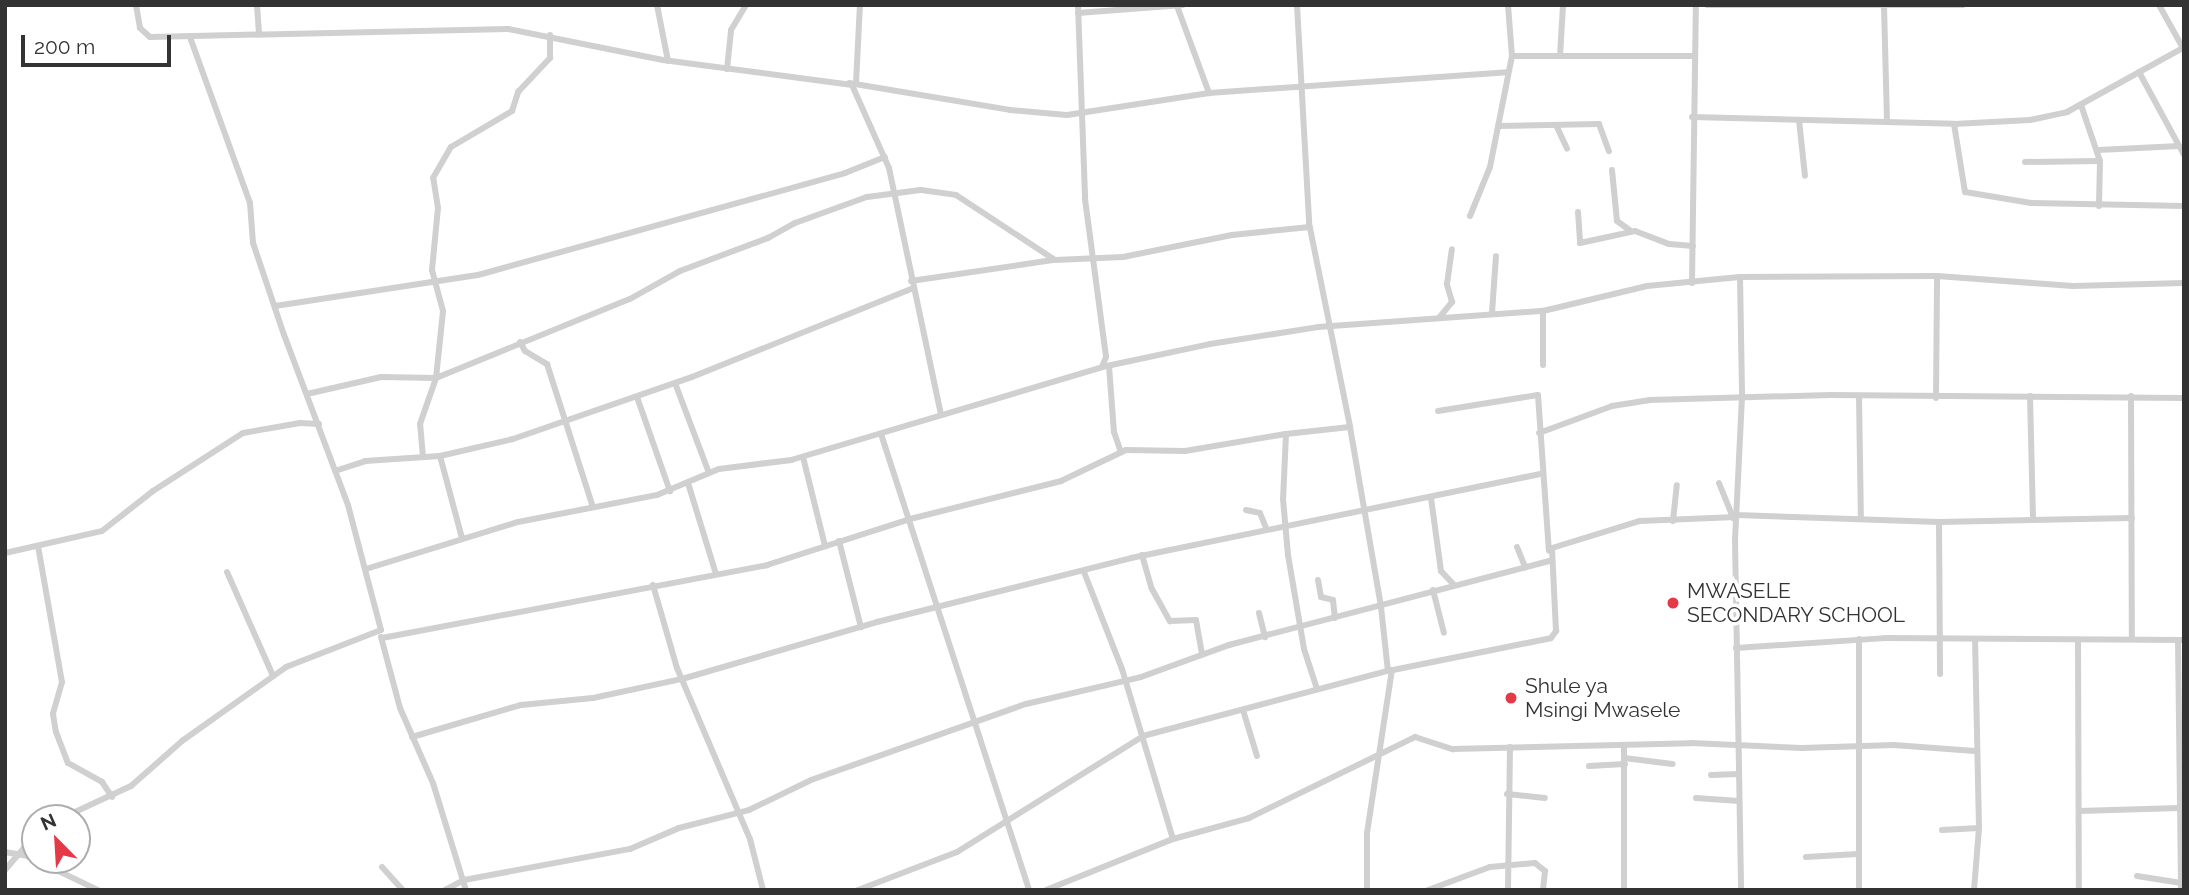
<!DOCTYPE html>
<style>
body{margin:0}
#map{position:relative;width:2189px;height:895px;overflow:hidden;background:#fff;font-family:Raleway,sans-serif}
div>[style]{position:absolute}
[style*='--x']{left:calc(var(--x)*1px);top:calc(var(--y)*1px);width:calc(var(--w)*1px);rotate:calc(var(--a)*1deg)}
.minor>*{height:6px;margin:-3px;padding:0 3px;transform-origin:3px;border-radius:3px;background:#d0d0d0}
.dots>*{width:19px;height:19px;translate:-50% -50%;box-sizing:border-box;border:4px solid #fff;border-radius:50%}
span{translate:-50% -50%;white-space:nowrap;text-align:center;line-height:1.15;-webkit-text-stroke:7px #fff;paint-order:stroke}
.poi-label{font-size:21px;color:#333}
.left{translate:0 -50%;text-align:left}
.frame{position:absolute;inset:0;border:7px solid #333;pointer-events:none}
.north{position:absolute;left:21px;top:804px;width:70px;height:70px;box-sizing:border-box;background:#fff;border:2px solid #adadad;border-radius:50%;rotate:336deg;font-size:19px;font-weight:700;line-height:28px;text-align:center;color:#333}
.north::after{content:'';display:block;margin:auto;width:24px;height:32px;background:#e53947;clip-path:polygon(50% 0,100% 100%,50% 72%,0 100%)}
.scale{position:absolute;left:21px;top:35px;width:150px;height:32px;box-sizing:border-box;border:4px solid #333;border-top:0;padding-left:9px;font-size:21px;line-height:24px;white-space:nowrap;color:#333;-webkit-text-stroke:5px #fff;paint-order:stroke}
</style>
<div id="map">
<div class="minor">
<i style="--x:136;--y:5;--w:23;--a:80"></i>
<i style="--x:140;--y:28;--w:13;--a:42"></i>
<i style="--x:150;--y:37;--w:358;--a:-1.3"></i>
<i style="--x:508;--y:29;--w:158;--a:11.3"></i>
<i style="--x:663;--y:60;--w:191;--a:7.5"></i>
<i style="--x:852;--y:85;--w:91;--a:66"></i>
<i style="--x:889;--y:168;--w:251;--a:78.1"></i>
<i style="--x:257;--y:5;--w:28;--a:86"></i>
<i style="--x:657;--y:5;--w:57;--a:78.9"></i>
<i style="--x:1078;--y:5;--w:194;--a:87.9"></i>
<i style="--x:1085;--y:199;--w:159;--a:82.4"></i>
<i style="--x:1106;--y:357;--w:11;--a:112"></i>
<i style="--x:1297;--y:5;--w:218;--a:86.8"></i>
<i style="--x:1309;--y:223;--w:208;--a:78.6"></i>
<i style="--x:1350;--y:427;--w:183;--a:80.2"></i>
<i style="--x:1381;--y:607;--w:64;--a:83.8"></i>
<i style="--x:1707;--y:5;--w:256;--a:0"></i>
<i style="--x:2159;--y:5;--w:51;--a:60.9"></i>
<i style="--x:1177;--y:6;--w:93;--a:69.8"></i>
<i style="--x:1884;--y:6;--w:115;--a:88.5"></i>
<i style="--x:1078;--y:13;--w:105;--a:-4.4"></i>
<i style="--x:1512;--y:56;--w:182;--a:0"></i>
<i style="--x:1560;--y:56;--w:51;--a:-86.6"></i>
<i style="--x:727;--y:69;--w:39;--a:-84"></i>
<i style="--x:731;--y:30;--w:29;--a:-59"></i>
<i style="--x:2139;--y:72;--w:94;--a:61.5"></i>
<i style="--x:849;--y:83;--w:163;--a:9.5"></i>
<i style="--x:1010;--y:110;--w:57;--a:5"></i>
<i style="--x:1067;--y:115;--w:144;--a:-8.8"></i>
<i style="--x:1209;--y:93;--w:299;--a:-4"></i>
<i style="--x:856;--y:83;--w:78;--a:-87.1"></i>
<i style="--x:2081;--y:105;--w:59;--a:71.3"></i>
<i style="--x:2100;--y:161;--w:45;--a:91.3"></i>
<i style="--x:1692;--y:117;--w:262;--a:1.5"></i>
<i style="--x:1954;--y:124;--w:76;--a:-3"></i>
<i style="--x:2030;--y:120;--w:38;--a:-12"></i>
<i style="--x:2067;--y:112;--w:132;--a:-28.9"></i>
<i style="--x:1799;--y:120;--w:56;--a:83.9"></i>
<i style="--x:1954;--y:124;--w:69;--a:80.8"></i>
<i style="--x:1965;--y:192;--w:67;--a:9.5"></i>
<i style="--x:2031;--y:203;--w:153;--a:1.1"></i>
<i style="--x:1556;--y:125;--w:26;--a:65"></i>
<i style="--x:1498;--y:126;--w:101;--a:-1.1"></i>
<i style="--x:1599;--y:124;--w:29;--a:70"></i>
<i style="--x:2098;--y:150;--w:81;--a:-2.8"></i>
<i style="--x:2025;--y:162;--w:75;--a:-0.8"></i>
<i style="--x:1612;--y:170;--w:51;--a:84.4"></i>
<i style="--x:1617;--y:221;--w:17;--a:36"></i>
<i style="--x:1578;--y:212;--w:31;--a:86"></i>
<i style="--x:1580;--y:243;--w:56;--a:-12.3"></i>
<i style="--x:1635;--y:231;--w:36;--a:21"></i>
<i style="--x:1669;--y:244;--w:24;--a:5"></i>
<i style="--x:1470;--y:216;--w:53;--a:-67.8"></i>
<i style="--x:1490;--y:167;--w:113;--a:-78.8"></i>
<i style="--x:1512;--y:56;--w:51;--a:-94.5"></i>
<i style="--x:1740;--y:277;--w:120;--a:89"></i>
<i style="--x:1742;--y:397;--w:143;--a:92.8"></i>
<i style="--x:1735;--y:540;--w:350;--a:89"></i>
<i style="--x:911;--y:281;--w:145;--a:-8.4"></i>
<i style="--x:1692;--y:283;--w:278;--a:-89.2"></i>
<i style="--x:275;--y:306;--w:205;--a:-8.7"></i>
<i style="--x:478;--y:275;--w:381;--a:-15.5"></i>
<i style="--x:845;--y:173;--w:43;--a:-21.8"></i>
<i style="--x:1543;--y:311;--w:54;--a:90"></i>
<i style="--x:1492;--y:313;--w:57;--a:-86"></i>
<i style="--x:1439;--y:318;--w:21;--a:-51"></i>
<i style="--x:1452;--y:302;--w:19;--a:-106"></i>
<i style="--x:1447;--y:284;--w:35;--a:-82"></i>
<i style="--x:520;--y:342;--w:10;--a:61"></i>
<i style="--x:525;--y:351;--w:26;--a:31"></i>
<i style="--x:547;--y:364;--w:150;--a:72.2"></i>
<i style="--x:1109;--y:366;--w:66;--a:85.7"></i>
<i style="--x:1114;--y:432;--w:21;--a:71"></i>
<i style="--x:675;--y:383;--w:96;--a:69.3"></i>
<i style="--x:307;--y:394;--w:76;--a:-12.9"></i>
<i style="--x:381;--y:377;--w:55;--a:1"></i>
<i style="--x:436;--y:378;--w:209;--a:-22.2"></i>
<i style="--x:630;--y:299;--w:57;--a:-29.2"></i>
<i style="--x:680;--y:271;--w:94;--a:-20.6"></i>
<i style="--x:768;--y:238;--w:31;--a:-29"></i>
<i style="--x:795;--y:223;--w:77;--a:-19.9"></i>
<i style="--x:867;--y:197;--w:54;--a:-7.4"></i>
<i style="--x:921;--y:190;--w:35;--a:8"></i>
<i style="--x:956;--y:195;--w:118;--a:33.3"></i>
<i style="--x:1055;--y:260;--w:68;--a:-2.5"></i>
<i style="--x:1123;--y:257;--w:111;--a:-11.4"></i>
<i style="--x:1232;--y:235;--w:78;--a:-5.9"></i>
<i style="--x:2030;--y:396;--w:122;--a:88.6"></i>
<i style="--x:2131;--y:396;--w:242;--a:89.8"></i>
<i style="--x:637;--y:397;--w:100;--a:70.7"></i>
<i style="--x:1859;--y:397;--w:122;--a:89.1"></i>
<i style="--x:1936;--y:398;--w:122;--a:-89.5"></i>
<i style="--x:1438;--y:411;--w:101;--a:-9.1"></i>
<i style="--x:1538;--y:395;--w:156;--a:86"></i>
<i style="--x:1539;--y:433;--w:78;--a:-20.3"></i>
<i style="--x:1612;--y:406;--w:37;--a:-9"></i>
<i style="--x:1649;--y:400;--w:182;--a:-1.6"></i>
<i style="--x:1831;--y:395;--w:353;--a:0.5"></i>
<i style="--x:881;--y:434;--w:479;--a:72"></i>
<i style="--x:1286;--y:434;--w:64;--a:-6.2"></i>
<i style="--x:440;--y:456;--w:85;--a:75"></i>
<i style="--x:423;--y:457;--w:33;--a:-95"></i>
<i style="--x:420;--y:424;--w:49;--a:-70.8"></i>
<i style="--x:436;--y:378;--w:67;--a:-84"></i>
<i style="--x:443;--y:311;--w:42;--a:-105"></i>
<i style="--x:432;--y:270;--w:62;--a:-84.5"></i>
<i style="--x:438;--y:208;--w:30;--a:-99"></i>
<i style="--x:433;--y:178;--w:36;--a:-60"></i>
<i style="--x:451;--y:147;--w:71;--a:-30.5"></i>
<i style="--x:512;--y:111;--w:20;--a:-72"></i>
<i style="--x:518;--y:92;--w:47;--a:-46.7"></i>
<i style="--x:550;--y:58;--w:23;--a:-90"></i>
<i style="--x:803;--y:457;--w:92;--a:76.1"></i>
<i style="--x:335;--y:471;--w:32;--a:-18"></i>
<i style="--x:365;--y:461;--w:75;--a:-3.8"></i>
<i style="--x:440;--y:456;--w:75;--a:-13.1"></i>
<i style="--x:513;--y:439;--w:189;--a:-19.1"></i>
<i style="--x:692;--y:377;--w:238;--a:-21.9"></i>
<i style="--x:688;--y:483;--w:95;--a:72.9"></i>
<i style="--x:1719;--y:483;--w:38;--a:68"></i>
<i style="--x:1431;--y:498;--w:74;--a:82.2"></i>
<i style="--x:1441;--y:571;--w:18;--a:47"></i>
<i style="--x:1246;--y:510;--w:14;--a:12"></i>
<i style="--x:1260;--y:513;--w:16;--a:68"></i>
<i style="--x:1736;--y:515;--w:203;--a:2"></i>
<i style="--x:1939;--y:522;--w:193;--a:-1.2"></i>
<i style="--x:1673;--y:521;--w:36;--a:-84"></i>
<i style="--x:1939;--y:522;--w:152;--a:89.6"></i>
<i style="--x:839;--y:541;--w:89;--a:75.7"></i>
<i style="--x:38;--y:546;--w:138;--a:80"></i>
<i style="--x:62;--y:682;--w:33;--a:106"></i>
<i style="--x:53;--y:714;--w:18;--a:81"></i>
<i style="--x:56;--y:732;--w:33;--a:69"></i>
<i style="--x:68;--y:763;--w:39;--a:29"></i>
<i style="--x:102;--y:782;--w:18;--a:56"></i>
<i style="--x:1517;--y:547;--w:22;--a:68"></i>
<i style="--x:5;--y:553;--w:99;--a:-12.8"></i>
<i style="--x:102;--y:531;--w:65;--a:-38.1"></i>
<i style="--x:153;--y:491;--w:107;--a:-32.8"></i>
<i style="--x:243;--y:433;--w:58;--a:-10"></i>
<i style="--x:300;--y:423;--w:19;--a:3"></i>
<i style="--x:1142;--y:555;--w:35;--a:74"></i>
<i style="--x:1152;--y:589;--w:37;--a:61"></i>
<i style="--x:1170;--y:621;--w:26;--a:-2"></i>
<i style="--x:1196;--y:620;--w:35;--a:80"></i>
<i style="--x:366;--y:569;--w:159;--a:-17.2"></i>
<i style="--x:518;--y:522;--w:142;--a:-11"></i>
<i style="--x:657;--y:495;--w:67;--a:-22.8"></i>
<i style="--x:719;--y:469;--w:73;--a:-7.1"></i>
<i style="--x:791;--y:460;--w:325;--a:-16.6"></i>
<i style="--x:1102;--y:367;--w:110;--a:-12"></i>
<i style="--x:1210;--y:344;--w:109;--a:-8.9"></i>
<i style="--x:1318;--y:327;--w:226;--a:-4.1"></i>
<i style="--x:1543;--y:311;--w:107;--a:-13.5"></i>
<i style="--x:1647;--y:286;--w:93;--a:-5.5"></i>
<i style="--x:1740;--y:277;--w:197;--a:-0.3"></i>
<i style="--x:1937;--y:276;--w:136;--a:4.2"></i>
<i style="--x:2073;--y:286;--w:111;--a:-1.5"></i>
<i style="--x:227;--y:572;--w:114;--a:66.1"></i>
<i style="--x:1084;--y:572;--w:104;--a:68.6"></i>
<i style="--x:1122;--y:669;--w:177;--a:73.3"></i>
<i style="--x:1318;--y:580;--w:17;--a:80"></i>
<i style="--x:1321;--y:597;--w:12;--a:14"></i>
<i style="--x:1333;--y:600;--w:18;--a:84"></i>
<i style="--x:653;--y:585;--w:86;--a:73.9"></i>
<i style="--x:677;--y:668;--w:186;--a:66.9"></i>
<i style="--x:750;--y:839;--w:53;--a:75.7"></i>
<i style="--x:1433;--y:590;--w:44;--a:75.7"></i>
<i style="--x:1259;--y:613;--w:25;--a:76"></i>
<i style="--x:381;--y:637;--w:73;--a:75"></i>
<i style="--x:400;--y:708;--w:82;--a:66.3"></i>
<i style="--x:433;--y:783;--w:112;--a:72.9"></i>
<i style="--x:382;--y:638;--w:392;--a:-10.7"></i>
<i style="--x:767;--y:565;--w:150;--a:-17.8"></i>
<i style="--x:910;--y:519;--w:156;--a:-14.1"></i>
<i style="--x:1061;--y:481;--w:72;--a:-25.5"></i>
<i style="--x:1126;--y:450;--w:59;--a:1"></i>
<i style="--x:1185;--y:451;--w:102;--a:-9.6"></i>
<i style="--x:1286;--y:434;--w:65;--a:92.6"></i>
<i style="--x:1283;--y:499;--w:56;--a:84.9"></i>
<i style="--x:1288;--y:555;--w:95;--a:80.3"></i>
<i style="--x:1304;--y:649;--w:42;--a:72"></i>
<i style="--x:1859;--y:639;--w:251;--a:90"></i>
<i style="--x:2178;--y:640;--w:250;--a:89.3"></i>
<i style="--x:2078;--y:641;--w:249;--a:89.8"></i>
<i style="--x:1736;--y:648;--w:149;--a:-3.8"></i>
<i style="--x:1885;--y:638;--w:299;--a:0.4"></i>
<i style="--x:1243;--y:710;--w:48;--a:73.1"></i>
<i style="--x:412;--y:737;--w:114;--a:-16.4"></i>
<i style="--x:521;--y:705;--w:72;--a:-5.6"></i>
<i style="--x:593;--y:698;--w:91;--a:-12.1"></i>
<i style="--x:682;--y:679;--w:203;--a:-16.3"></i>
<i style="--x:877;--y:622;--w:262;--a:-14.1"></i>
<i style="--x:1131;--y:558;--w:419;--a:-11.6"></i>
<i style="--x:1624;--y:758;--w:49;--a:7"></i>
<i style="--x:1589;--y:766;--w:36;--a:-3"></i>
<i style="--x:1711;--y:775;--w:28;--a:-2"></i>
<i style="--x:1507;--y:794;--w:38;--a:6"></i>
<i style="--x:1696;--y:798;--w:43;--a:4"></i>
<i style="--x:2079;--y:811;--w:100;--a:-1.7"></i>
<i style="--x:62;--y:818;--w:76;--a:-24.9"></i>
<i style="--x:131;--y:786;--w:68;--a:-41.4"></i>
<i style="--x:182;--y:741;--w:128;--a:-35.4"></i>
<i style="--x:286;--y:667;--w:102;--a:-21.3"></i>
<i style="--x:381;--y:630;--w:129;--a:-104.8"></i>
<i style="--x:348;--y:505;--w:182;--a:-110.6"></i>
<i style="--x:284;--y:335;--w:97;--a:-108.6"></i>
<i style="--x:253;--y:243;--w:40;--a:-94.3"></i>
<i style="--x:250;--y:203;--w:177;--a:-109.9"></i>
<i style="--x:1942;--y:830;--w:37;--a:-3"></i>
<i style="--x:5;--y:852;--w:22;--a:10"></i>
<i style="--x:27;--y:856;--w:79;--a:25.6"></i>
<i style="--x:1806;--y:857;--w:52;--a:-3.3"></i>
<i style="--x:382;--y:867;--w:31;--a:48"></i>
<i style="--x:5;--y:870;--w:46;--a:-49.4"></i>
<i style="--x:2137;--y:876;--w:45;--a:9"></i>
<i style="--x:445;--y:890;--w:21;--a:-28"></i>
<i style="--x:464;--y:880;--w:169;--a:-10.6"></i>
<i style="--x:630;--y:849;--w:53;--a:-23.2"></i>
<i style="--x:679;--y:828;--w:72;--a:-14.4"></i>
<i style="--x:749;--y:810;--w:69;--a:-25.8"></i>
<i style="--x:811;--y:780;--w:228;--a:-19.5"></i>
<i style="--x:1026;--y:704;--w:118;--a:-13.2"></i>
<i style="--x:1141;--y:677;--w:94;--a:-20"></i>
<i style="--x:1229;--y:645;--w:331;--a:-14.7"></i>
<i style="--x:858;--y:890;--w:106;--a:-21"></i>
<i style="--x:957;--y:852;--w:219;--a:-31.9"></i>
<i style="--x:1143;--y:736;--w:253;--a:-14.9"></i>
<i style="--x:1388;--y:671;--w:166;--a:-11.4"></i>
<i style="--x:1551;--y:638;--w:9;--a:-54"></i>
<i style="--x:1556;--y:631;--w:83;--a:-92.8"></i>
<i style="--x:1552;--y:548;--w:92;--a:-17.1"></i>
<i style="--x:1640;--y:521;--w:96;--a:-2.4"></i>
<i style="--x:1046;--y:890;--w:137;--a:-21.9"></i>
<i style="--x:1173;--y:839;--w:79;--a:-15.4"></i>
<i style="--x:1249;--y:818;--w:185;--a:-26"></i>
<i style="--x:1415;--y:737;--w:40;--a:18"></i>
<i style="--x:1453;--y:749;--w:238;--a:-1.4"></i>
<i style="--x:1691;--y:743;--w:111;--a:2.6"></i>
<i style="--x:1802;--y:748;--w:92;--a:-1.9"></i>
<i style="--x:1894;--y:745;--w:81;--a:4.2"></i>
<i style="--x:1367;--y:890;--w:57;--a:-90"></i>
<i style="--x:1367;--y:833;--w:165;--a:-81.3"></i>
<i style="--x:1428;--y:890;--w:66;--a:-20.4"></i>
<i style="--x:1490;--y:867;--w:45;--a:-5.1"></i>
<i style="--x:1535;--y:863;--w:13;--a:39"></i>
<i style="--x:1545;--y:871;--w:19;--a:96"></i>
<i style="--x:1508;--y:890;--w:143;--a:-89.2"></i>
<i style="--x:1624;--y:890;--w:144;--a:-90"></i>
<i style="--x:1974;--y:890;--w:62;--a:-85.4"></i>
<i style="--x:1979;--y:828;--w:188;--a:-91.2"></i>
</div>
<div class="dots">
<i style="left:1673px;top:603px;background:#e53947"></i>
<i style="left:1511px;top:698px;background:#e53947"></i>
</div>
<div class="poi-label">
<span class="left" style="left:1687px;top:603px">MWASELE<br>SECONDARY SCHOOL</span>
<span class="left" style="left:1525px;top:698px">Shule ya<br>Msingi Mwasele</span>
</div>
<div class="frame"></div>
<div class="north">N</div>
<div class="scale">200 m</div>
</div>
